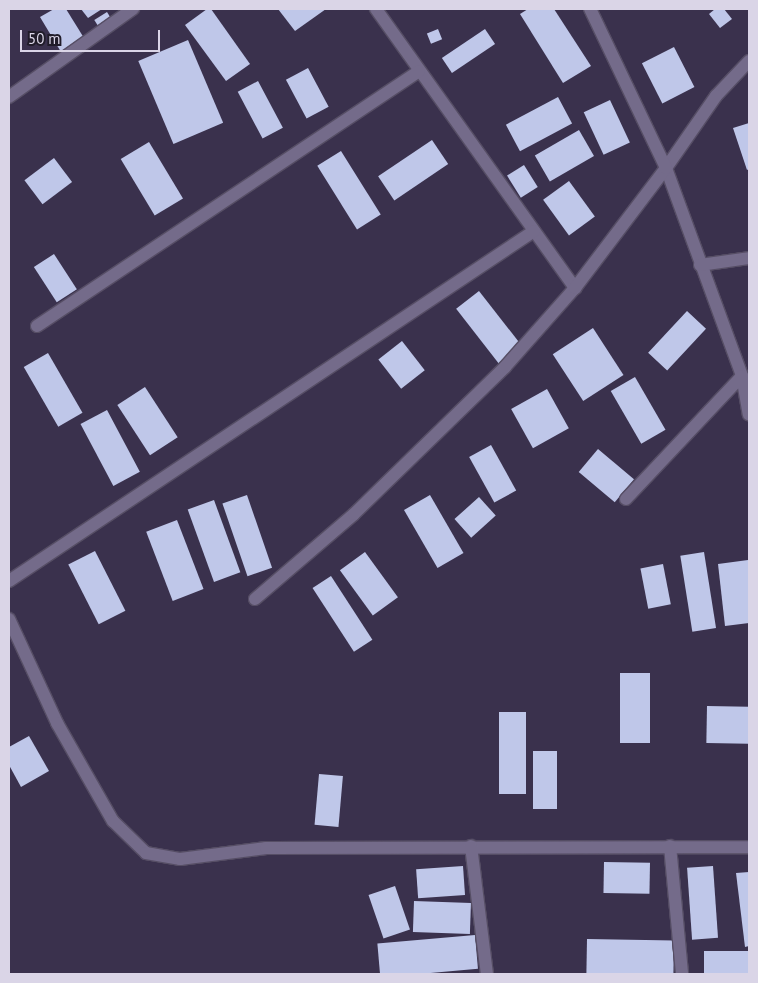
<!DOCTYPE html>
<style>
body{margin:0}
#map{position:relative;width:758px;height:983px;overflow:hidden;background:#3a314d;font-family:"PT Sans",sans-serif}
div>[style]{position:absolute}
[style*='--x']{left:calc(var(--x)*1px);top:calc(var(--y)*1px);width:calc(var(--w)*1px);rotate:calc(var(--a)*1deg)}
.building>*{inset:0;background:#bfc7e9;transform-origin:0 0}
.roads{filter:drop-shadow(1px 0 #564e65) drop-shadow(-1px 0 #564e65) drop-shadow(0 1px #564e65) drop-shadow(0 -1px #564e65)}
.street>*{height:12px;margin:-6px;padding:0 6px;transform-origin:6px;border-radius:6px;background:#746b8a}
span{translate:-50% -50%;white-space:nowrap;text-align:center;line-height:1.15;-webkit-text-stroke:5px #201c29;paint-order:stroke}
.frame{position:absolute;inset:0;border:10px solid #dad5e7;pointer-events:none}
.scale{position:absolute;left:20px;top:30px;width:140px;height:22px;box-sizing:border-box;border:2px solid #dad5e7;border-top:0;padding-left:6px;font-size:15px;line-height:18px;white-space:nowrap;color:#dad5e7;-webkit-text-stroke:4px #201c29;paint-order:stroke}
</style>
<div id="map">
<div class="building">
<i style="clip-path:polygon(54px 9px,66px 9px,84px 38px,61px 52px,40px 17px)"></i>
<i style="clip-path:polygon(81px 9px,102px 9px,88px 18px)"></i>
<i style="clip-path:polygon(207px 9px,211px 9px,250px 64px,226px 81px,185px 25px)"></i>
<i style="clip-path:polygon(278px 9px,326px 9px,295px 31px)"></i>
<i style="clip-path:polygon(528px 9px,554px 9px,591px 66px,563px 83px,520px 14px)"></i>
<i style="clip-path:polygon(715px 9px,724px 9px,732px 19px,720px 28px,709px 14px)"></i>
<i style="left:107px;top:12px;width:9px;height:15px;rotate:58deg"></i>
<i style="left:438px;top:29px;width:11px;height:12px;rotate:68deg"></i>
<i style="left:485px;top:29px;width:18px;height:52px;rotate:56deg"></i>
<i style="left:188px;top:40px;width:90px;height:54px;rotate:67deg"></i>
<i style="left:674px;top:47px;width:45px;height:36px;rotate:63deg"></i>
<i style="left:308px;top:68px;width:44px;height:25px;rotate:62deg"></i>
<i style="left:258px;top:81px;width:53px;height:23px;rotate:62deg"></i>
<i style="left:558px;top:97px;width:30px;height:59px;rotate:62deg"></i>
<i style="left:610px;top:100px;width:47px;height:29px;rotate:65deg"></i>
<i style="clip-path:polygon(749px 123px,749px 169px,747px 170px,733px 128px)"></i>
<i style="left:579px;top:130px;width:30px;height:51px;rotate:60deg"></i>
<i style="left:432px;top:140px;width:29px;height:65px;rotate:56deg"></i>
<i style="left:149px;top:142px;width:66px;height:33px;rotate:59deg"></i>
<i style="left:341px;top:151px;width:75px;height:28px;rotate:58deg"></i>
<i style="left:54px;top:158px;width:30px;height:37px;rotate:53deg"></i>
<i style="left:524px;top:165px;width:26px;height:20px;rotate:58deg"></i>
<i style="left:569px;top:181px;width:44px;height:32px;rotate:54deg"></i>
<i style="left:54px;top:254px;width:42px;height:24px;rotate:57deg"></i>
<i style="left:479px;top:291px;width:73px;height:29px;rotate:52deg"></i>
<i style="left:687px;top:311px;width:26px;height:57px;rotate:43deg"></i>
<i style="left:593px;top:328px;width:56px;height:48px;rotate:57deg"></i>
<i style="left:402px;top:341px;width:37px;height:30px;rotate:52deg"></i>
<i style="left:48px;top:353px;width:69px;height:28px;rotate:60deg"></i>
<i style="left:635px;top:377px;width:61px;height:28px;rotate:60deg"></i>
<i style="left:145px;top:387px;width:60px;height:33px;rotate:57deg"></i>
<i style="left:547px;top:389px;width:45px;height:41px;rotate:61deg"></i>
<i style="left:107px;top:410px;width:70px;height:30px;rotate:62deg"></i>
<i style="left:491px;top:445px;width:52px;height:25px;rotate:61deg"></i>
<i style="left:598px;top:449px;width:47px;height:30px;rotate:40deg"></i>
<i style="left:247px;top:495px;width:77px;height:26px;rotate:71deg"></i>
<i style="left:430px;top:495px;width:67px;height:30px;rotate:60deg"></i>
<i style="left:479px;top:497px;width:25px;height:33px;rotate:48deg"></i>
<i style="left:214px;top:500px;width:77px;height:28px;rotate:70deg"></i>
<i style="left:177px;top:520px;width:74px;height:33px;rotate:69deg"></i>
<i style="left:95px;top:551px;width:67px;height:30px;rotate:63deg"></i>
<i style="left:365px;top:552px;width:56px;height:31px;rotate:54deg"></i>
<i style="left:704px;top:552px;width:77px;height:24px;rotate:81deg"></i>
<i style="clip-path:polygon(748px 560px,749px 623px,725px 626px,718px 564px)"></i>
<i style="left:663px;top:564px;width:41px;height:23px;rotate:79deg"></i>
<i style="left:331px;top:576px;width:76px;height:22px;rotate:57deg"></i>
<i style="left:620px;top:673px;width:30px;height:70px"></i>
<i style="left:707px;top:706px;width:42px;height:37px;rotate:1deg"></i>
<i style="left:499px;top:712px;width:27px;height:82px"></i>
<i style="clip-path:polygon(29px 736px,49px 771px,21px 787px,9px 765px,9px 747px)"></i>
<i style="left:533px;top:751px;width:24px;height:58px"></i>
<i style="left:319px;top:774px;width:24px;height:51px;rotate:5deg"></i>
<i style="left:604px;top:862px;width:46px;height:31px;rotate:1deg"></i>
<i style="left:463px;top:866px;width:29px;height:47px;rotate:86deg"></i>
<i style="left:713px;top:866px;width:72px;height:26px;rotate:86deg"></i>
<i style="clip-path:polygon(749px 872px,749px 946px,745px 947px,736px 873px)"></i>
<i style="left:395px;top:886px;width:46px;height:28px;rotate:71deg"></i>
<i style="left:414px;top:901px;width:57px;height:31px;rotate:2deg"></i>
<i style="left:475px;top:935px;width:34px;height:98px;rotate:85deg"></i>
<i style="left:587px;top:939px;width:87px;height:35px;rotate:1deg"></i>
<i style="left:704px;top:951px;width:45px;height:23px"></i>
</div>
<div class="roads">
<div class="street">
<i style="--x:376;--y:9;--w:343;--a:54.5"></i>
<i style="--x:749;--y:61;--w:48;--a:133.3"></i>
<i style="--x:716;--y:96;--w:88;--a:124.8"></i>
<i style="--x:666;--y:168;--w:221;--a:69.9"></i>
<i style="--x:742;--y:376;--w:39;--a:80"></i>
<i style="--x:9;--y:97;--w:152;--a:-35.4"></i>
<i style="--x:700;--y:265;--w:49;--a:-8.1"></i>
<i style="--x:37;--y:326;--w:459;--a:-33.7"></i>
<i style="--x:626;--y:499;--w:169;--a:-46.7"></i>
<i style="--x:9;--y:581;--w:631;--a:-33.69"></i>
<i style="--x:255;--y:599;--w:130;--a:-40.6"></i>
<i style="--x:354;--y:514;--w:211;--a:-44.2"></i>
<i style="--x:505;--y:367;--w:106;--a:-48.5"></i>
<i style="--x:575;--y:288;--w:151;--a:-52.8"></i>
<i style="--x:666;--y:168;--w:176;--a:-115.5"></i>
<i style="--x:9;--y:619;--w:115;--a:65.2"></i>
<i style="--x:57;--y:723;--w:113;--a:60.3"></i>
<i style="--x:113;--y:821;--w:46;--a:44.1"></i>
<i style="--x:146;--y:853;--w:35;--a:10"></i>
<i style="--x:180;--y:859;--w:87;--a:-7.3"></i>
<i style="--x:266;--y:848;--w:483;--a:-0.1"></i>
<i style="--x:471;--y:846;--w:129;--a:82.9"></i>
<i style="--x:670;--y:846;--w:129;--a:84.6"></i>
</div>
</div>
<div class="frame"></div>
<div class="scale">50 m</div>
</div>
